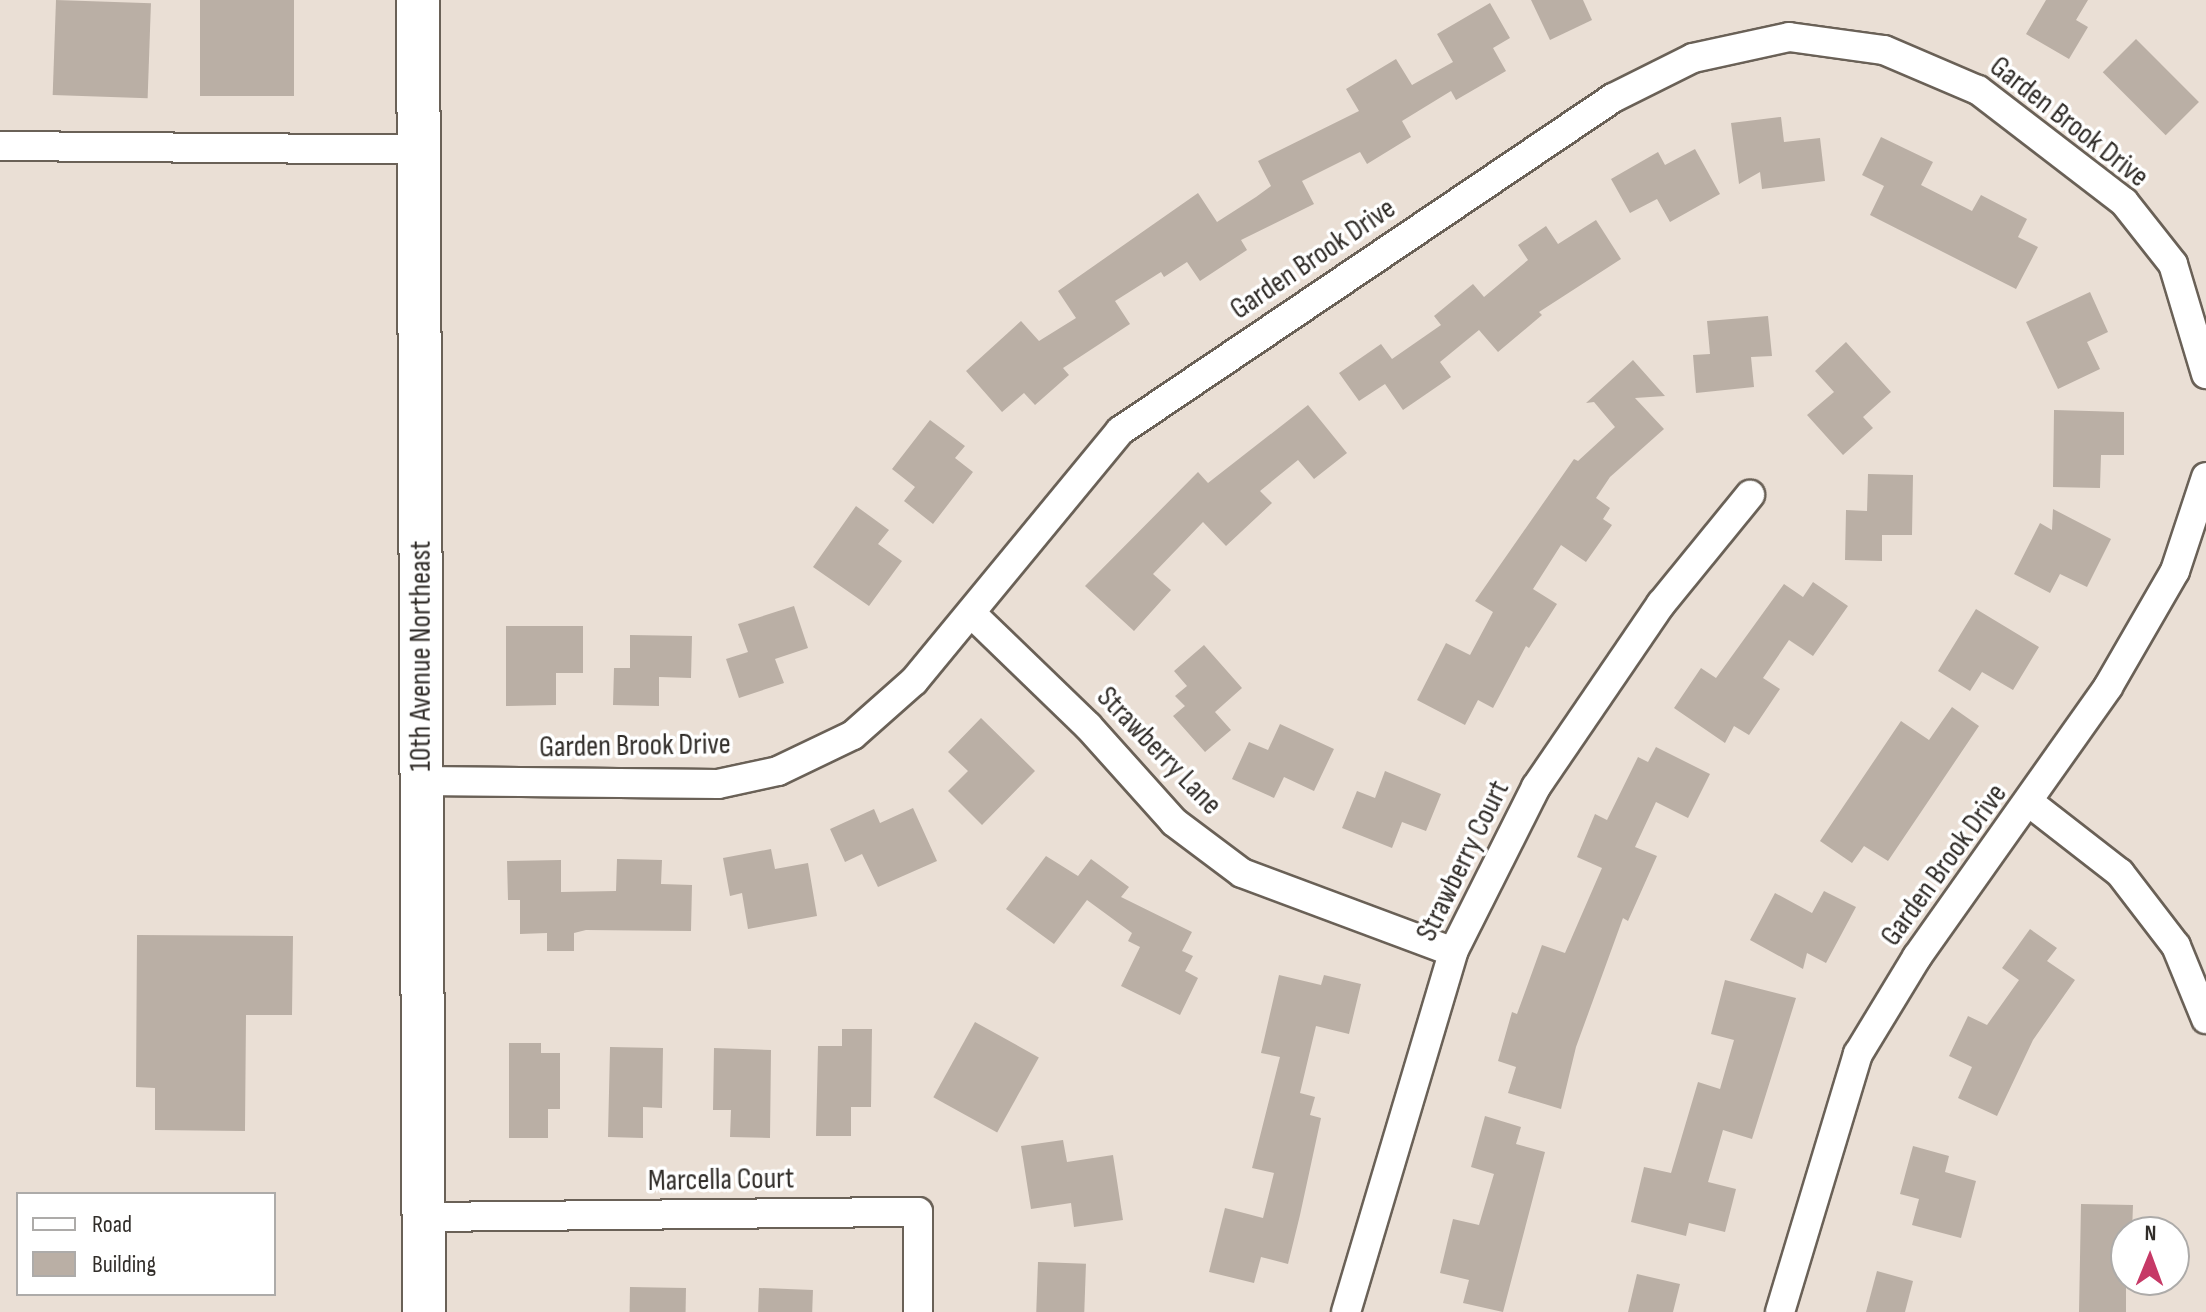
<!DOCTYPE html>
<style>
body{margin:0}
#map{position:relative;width:2206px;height:1312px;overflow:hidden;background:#eadfd5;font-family:"Sofia Sans Condensed",sans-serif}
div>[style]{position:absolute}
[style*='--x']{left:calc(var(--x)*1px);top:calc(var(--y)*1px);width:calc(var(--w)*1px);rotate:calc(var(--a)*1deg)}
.building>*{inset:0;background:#baafa5;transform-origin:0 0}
.roads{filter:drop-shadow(2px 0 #6a6157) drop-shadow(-2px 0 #6a6157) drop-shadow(0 2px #6a6157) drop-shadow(0 -2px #6a6157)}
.street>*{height:28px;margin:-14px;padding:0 14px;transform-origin:14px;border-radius:14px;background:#fff}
.secondary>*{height:42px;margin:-21px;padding:0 21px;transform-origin:21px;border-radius:21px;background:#fff}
span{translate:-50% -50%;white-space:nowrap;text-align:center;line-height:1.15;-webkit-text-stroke:7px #fff;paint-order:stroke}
.street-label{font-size:30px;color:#312d29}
.legend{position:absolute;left:16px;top:1192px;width:260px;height:104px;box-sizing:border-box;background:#fff;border:2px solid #adaba9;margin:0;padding:10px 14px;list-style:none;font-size:24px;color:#312d29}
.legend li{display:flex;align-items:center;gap:16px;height:40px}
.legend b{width:40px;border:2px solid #adaba9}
.north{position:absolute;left:2110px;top:1216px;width:80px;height:80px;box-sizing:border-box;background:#fff;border:2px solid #adaba9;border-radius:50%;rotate:1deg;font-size:22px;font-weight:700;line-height:32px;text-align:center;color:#312d29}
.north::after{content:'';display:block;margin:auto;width:28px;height:36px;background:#c63966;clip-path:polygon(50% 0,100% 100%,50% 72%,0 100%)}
</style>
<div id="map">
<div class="building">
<i style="left:56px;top:0;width:95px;height:95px;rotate:2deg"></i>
<i style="left:200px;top:0;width:94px;height:96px"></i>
<i style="clip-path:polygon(1531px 0,1583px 0,1592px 20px,1550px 40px)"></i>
<i style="clip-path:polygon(2046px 0,2088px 0,2076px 20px,2088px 27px,2069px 59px,2026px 34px)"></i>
<i style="clip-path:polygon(1490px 3px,1510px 38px,1493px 48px,1506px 71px,1456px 100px,1451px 91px,1402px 121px,1411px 137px,1367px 164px,1360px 152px,1302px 181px,1314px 204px,1241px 240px,1247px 250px,1200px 281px,1187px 262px,1164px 277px,1161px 272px,1115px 301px,1130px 324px,1063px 368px,1069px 375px,1035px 405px,1024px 393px,1002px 412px,966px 371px,1021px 321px,1039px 341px,1076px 318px,1058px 291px,1198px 193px,1217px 222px,1256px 197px,1271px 186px,1258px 161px,1359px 111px,1346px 89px,1396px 59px,1412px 85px,1453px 62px,1437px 34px)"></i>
<i style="left:2136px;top:39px;width:89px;height:47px;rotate:45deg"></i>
<i style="clip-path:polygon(1781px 117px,1784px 142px,1820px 138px,1825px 181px,1762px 189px,1760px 172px,1739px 184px,1731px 123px)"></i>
<i style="clip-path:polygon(1881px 137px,1933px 162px,1921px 185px,1972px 211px,1981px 195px,2027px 219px,2018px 237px,2038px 247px,2016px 289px,1870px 215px,1884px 186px,1862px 175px)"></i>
<i style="clip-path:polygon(1695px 149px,1720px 194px,1670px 222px,1657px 199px,1630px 213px,1611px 179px,1658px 152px,1665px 165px)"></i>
<i style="clip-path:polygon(1596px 220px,1621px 259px,1539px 312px,1542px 315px,1498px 352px,1479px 330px,1440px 362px,1451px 377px,1403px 410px,1385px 384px,1359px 401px,1339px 373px,1381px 344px,1392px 359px,1441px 325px,1434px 316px,1473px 284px,1484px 297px,1528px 260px,1518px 245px,1546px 226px,1558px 244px)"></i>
<i style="clip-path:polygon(2090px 292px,2108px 332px,2087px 342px,2100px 369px,2058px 389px,2026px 322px)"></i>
<i style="clip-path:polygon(1768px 316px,1772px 356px,1751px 357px,1754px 387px,1696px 393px,1693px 355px,1710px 354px,1707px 321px)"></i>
<i style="clip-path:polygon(1846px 342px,1891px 392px,1863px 417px,1873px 428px,1843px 455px,1807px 415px,1834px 392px,1815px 371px)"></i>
<i style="clip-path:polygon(1633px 360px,1665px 396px,1635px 398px,1664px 429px,1610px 477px,1596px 498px,1610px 508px,1603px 519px,1612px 525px,1586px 562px,1561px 545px,1533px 589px,1557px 604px,1529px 648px,1526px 646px,1493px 708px,1478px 700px,1465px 725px,1417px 700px,1446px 643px,1470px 655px,1493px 612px,1475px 601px,1574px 459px,1578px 461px,1615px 427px,1594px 402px,1586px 403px)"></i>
<i style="clip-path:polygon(1308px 405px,1347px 453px,1314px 479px,1298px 460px,1260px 491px,1272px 503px,1226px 546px,1203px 522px,1153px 574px,1171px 590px,1134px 631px,1085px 586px,1198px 472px,1208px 483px)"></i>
<i style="clip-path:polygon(2054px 410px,2124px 412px,2124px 455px,2101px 455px,2100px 488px,2053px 487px)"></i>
<i style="clip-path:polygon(930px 420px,965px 446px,955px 458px,973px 472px,933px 524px,904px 501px,915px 487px,892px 469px)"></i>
<i style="clip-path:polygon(1868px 474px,1913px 475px,1912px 535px,1882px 535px,1882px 561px,1845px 560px,1846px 510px,1867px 511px)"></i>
<i style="clip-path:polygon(856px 506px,889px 530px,878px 544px,902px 561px,869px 606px,813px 567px)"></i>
<i style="clip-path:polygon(2053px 509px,2111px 539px,2087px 587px,2060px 574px,2050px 593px,2014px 574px,2040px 523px,2052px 530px)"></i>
<i style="clip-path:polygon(1813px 582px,1848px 606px,1813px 656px,1789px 640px,1763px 678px,1780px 689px,1749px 735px,1734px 726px,1725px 743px,1674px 708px,1701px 668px,1716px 678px,1784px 584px,1803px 597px)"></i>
<i style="clip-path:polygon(794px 606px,808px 648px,775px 659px,784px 683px,739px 698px,726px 659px,748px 652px,738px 624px)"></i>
<i style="clip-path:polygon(1976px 609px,2039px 647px,2013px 690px,1982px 672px,1970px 691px,1938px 671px)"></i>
<i style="clip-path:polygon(506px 626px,583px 626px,583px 673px,556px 673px,556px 705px,506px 706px)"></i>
<i style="clip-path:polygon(630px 635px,692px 636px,691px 678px,659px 677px,659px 706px,613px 705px,614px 668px,630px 668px)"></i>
<i style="clip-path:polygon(1204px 645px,1242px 688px,1215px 712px,1231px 730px,1205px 752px,1173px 716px,1185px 706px,1175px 696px,1187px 686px,1174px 671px)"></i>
<i style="clip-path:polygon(1952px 707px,1979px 726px,1888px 861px,1864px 846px,1852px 863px,1820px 841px,1901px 721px,1929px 740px)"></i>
<i style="clip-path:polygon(981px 718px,1035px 771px,982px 825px,948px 791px,968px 771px,948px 752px)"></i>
<i style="clip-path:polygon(1280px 724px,1334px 749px,1314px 791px,1284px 777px,1274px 798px,1232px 779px,1249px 742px,1268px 750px)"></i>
<i style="clip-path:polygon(1656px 747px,1710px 774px,1688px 818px,1656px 802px,1635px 847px,1657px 856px,1628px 921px,1623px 918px,1576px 1047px,1561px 1109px,1508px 1093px,1516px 1067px,1498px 1061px,1512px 1012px,1517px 1014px,1542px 945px,1565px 953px,1602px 868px,1577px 857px,1595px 814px,1607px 820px,1638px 757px,1648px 762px)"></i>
<i style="clip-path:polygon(1385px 771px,1441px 794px,1426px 831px,1402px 822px,1392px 848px,1342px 828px,1357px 791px,1375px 798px)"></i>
<i style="clip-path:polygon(913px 808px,937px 861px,878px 887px,862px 854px,845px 862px,830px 829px,874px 809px,880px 823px)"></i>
<i style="clip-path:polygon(771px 849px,775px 869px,808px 863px,817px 916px,748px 929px,742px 893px,730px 896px,723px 858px)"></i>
<i style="clip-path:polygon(1046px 856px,1078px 876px,1091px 859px,1129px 887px,1121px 897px,1192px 932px,1182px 951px,1193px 956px,1185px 971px,1198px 978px,1180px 1015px,1121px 986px,1140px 947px,1128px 941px,1132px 933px,1087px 900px,1054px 944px,1006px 909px)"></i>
<i style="clip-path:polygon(617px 859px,662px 860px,661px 884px,692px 885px,691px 931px,586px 930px,574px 933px,574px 951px,547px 951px,547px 933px,520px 934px,520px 900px,508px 900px,507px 861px,561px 860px,561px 892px,616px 891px)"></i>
<i style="clip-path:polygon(1824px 891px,1856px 907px,1826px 963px,1807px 953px,1803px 969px,1750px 940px,1775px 893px,1812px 913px)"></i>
<i style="clip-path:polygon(2030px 929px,2057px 948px,2047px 961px,2075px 980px,2033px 1040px,1997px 1116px,1958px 1098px,1972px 1067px,1949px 1056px,1968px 1016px,1987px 1025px,2019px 980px,2002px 968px)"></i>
<i style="clip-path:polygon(137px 935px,293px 936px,292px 1015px,246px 1015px,245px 1131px,155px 1130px,155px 1088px,136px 1087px)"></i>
<i style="clip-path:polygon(1279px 975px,1321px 985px,1324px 975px,1361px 984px,1349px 1034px,1316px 1026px,1300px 1093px,1315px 1097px,1310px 1115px,1321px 1118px,1300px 1215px,1288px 1264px,1261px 1257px,1254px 1283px,1209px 1272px,1225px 1208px,1263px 1218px,1274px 1173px,1252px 1168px,1280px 1057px,1261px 1053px)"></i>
<i style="clip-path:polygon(1725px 980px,1796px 998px,1752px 1139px,1723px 1130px,1708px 1182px,1736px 1189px,1725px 1232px,1689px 1223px,1686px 1236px,1631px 1222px,1644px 1167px,1671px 1173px,1698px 1082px,1720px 1089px,1734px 1040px,1711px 1034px)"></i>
<i style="left:975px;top:1022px;width:73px;height:86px;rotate:29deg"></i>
<i style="clip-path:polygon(842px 1029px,872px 1029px,871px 1107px,851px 1107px,851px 1136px,816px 1136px,818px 1046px,842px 1046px)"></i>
<i style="clip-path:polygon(509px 1043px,541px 1043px,541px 1053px,560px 1053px,560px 1109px,548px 1109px,548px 1138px,509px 1138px)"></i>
<i style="clip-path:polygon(610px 1047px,663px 1048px,662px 1108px,643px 1107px,643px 1138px,608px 1137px)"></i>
<i style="clip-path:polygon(714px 1048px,771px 1050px,770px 1138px,730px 1137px,731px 1110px,713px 1110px)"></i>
<i style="clip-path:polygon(1485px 1116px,1521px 1127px,1516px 1144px,1545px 1152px,1503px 1312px,1463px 1303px,1469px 1280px,1440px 1273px,1453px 1219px,1479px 1225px,1494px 1174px,1471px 1167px)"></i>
<i style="clip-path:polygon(1063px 1140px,1067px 1162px,1113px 1155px,1123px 1220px,1074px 1227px,1071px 1203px,1031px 1209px,1021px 1146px)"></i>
<i style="clip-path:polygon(1913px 1146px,1949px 1156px,1945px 1172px,1976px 1181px,1961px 1238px,1912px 1225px,1919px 1199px,1900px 1194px)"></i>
<i style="clip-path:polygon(2081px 1204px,2133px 1205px,2132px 1232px,2126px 1232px,2126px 1312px,2079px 1312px)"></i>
<i style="left:1038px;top:1262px;width:48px;height:50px;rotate:2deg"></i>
<i style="clip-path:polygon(1877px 1271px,1913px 1281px,1905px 1312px,1866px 1312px)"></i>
<i style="clip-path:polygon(1637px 1274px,1680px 1284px,1673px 1312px,1628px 1312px)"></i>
<i style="left:630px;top:1287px;width:56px;height:25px;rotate:1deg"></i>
<i style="left:759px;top:1288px;width:54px;height:24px;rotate:2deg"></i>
</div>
<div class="roads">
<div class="street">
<i style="--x:0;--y:146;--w:419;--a:0.5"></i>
<i style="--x:972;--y:614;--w:161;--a:44"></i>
<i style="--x:1088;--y:726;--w:129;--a:48.1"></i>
<i style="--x:1174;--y:822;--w:85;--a:36.9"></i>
<i style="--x:1242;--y:873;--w:225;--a:20.5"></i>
<i style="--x:422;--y:781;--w:296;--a:0.6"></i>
<i style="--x:718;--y:784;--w:61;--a:-12.2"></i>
<i style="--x:778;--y:771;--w:83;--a:-25.6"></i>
<i style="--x:853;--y:735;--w:81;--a:-41.5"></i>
<i style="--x:914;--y:681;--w:324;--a:-50.5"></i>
<i style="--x:1120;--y:431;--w:595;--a:-34.04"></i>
<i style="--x:1613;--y:98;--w:89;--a:-26.6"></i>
<i style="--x:1693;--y:58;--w:98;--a:-12.3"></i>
<i style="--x:1789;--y:37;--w:96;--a:7.8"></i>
<i style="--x:1884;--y:50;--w:102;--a:23.1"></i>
<i style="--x:1978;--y:90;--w:184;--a:37.5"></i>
<i style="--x:2124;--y:202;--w:79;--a:51.7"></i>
<i style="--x:2173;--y:264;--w:115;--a:73.3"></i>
<i style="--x:2030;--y:803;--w:114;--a:37.9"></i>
<i style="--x:2120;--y:873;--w:92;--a:52.5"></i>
<i style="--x:2176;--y:946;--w:79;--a:67.7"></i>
<i style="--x:424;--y:1217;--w:494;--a:-0.6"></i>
<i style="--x:918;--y:1212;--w:100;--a:90"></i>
<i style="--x:1346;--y:1312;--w:376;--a:-73.4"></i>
<i style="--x:1453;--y:952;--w:185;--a:-63.3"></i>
<i style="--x:1536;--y:787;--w:222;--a:-55.7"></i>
<i style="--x:1661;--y:604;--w:141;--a:-50.8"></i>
<i style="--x:1780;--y:1312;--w:270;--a:-73.2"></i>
<i style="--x:1858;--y:1054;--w:114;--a:-58.7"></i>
<i style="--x:1917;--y:957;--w:331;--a:-54.7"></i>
<i style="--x:2108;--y:687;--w:134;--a:-60"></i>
<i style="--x:2175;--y:571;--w:99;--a:-71.7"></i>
</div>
<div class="secondary">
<i style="--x:418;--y:0;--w:1312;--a:89.74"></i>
</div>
</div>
<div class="street-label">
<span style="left:2069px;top:122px;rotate:38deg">Garden Brook Drive</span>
<span style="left:1313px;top:259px;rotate:-34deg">Garden Brook Drive</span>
<span style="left:421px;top:656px;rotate:-90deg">10th Avenue Northeast</span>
<span style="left:635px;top:746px;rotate:-1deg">Garden Brook Drive</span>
<span style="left:1159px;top:751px;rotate:46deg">Strawberry Lane</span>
<span style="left:1463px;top:861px;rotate:-64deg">Strawberry Court</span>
<span style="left:1944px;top:865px;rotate:-54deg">Garden Brook Drive</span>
<span style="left:721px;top:1180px;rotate:-1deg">Marcella Court</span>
</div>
<ul class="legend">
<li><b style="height:10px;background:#fff"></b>Road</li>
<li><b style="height:22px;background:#baafa5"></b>Building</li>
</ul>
<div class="north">N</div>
</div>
